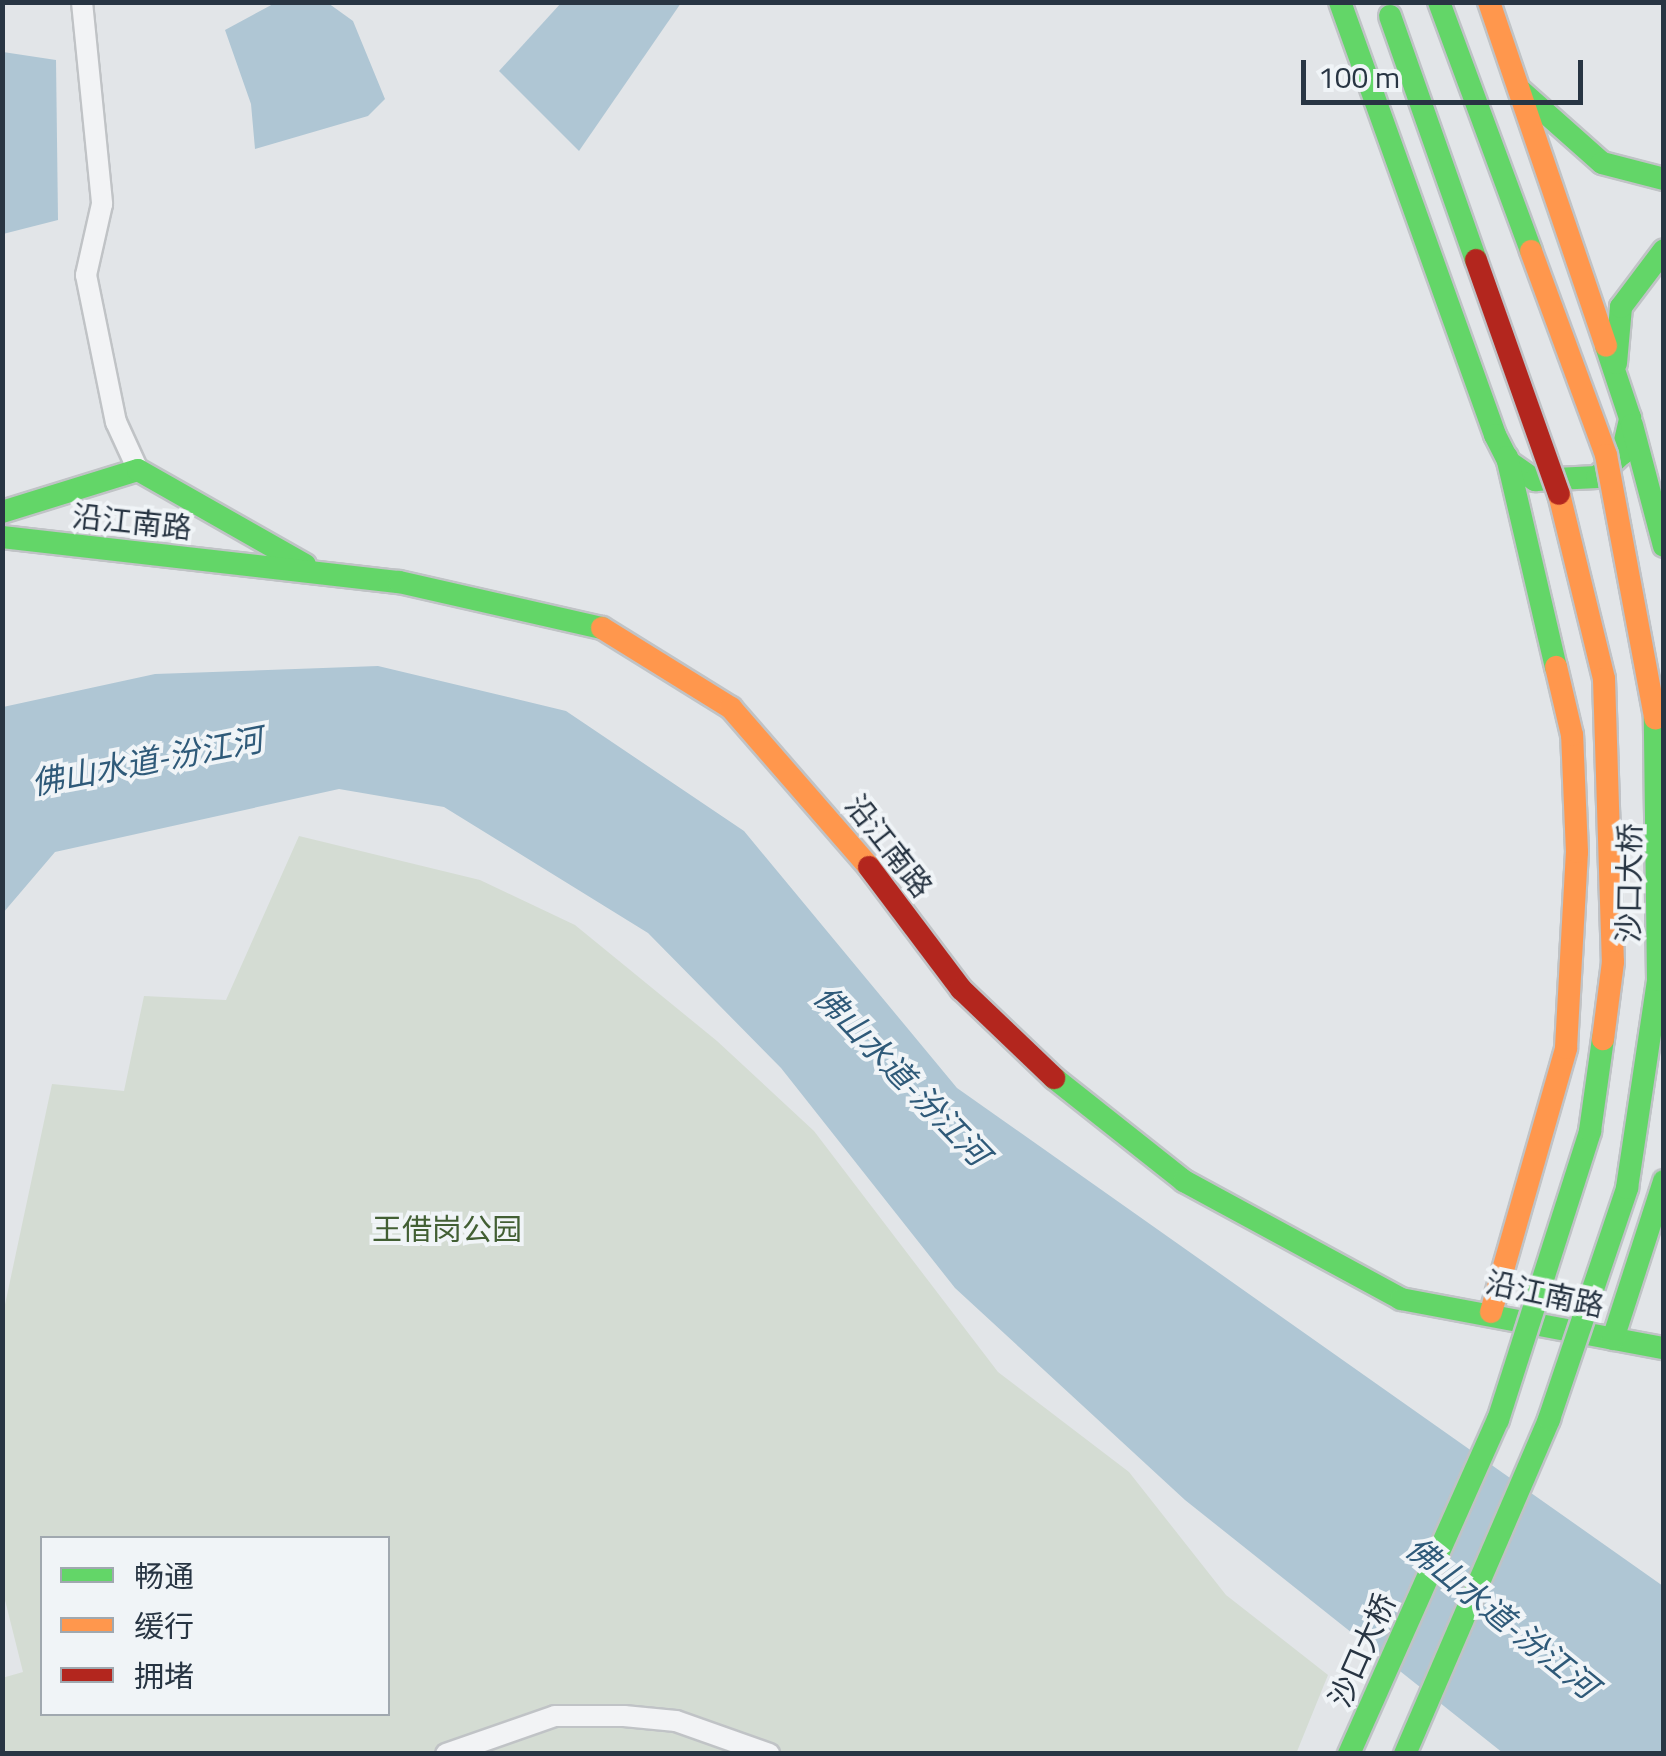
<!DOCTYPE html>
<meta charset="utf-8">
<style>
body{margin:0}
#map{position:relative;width:1666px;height:1756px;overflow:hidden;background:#e2e5e8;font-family:"Titillium Web","Noto Sans SC",sans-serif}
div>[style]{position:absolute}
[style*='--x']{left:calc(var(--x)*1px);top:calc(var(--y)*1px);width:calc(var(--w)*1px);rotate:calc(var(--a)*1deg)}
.green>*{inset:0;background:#d4dcd3}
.water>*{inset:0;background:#afc6d4}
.roads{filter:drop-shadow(2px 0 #c0c3c6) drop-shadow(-2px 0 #c0c3c6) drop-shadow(0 2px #c0c3c6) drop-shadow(0 -2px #c0c3c6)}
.street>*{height:20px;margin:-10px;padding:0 10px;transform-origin:10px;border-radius:10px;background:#f2f3f5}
.fast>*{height:22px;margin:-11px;padding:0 11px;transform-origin:11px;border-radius:11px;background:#63d668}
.slow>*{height:22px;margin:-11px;padding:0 11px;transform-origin:11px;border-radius:11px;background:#ff974d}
.jam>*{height:22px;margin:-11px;padding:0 11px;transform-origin:11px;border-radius:11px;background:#b3261e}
.bridges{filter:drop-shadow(2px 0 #bfc2c6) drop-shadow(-2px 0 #bfc2c6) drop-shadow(0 2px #bfc2c6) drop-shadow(0 -2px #bfc2c6)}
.fast-bridge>*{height:22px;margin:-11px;padding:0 11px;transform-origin:11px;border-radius:11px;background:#63d668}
.slow-bridge>*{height:22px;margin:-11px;padding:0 11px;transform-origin:11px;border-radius:11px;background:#ff974d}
.jam-bridge>*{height:22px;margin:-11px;padding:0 11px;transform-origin:11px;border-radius:11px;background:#b3261e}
span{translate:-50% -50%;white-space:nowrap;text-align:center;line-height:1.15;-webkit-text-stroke:8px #f0f4f7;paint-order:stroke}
.street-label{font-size:30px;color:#283543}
.park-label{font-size:30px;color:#425f34}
.water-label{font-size:32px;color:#2f5a79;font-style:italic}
.frame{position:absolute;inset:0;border:5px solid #283543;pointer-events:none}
.legend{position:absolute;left:40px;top:1536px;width:350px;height:180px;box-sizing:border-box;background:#f0f4f7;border:2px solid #a0a8af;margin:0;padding:12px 18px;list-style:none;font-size:30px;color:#283543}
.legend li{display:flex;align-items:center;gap:20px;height:50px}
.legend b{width:50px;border:2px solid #a0a8af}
.scale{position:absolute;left:1301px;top:60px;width:282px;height:45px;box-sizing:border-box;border:5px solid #283543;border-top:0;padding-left:12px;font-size:30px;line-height:35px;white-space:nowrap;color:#283543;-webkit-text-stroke:8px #f0f4f7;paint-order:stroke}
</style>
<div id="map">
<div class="green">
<i style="clip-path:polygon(evenodd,299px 836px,480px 880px,575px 925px,717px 1041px,814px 1131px,998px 1372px,1129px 1472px,1226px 1595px,1328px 1675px,1296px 1754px,3px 1753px,2px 1678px,23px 1672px,2px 1588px,3px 1314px,52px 1084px,124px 1091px,144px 996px,226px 1000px,299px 836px,42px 1538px,388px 1538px,388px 1714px,42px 1714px,42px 1538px)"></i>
</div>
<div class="water">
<i style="clip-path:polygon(275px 3px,328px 3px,353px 21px,385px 99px,368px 116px,255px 149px,251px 104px,225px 30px)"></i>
<i style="clip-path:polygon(561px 3px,681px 3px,579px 151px,499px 71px)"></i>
<i style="clip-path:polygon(3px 52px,56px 60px,58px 220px,3px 234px)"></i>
<i style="clip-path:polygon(378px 666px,566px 711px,744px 831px,957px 1088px,1663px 1586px,1663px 1753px,1503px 1753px,1185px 1500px,955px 1288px,781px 1068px,648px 933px,444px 807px,339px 789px,55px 852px,3px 913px,3px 707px,155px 674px)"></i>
</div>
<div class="roads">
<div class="street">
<i style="--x:82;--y:2;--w:203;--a:84.3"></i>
<i style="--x:102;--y:204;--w:73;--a:102.7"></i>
<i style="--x:86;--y:275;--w:150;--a:78.5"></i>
<i style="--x:116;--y:422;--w:53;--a:65.4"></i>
<i style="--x:446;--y:1754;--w:115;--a:-19.2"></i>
<i style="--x:555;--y:1716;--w:69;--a:0"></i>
<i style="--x:624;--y:1716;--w:52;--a:5.5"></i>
<i style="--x:676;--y:1721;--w:99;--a:19.5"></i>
</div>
<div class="fast">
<i style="--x:1340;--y:2;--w:460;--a:70.3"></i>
<i style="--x:1495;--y:435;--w:30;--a:63"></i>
<i style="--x:1509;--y:462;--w:32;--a:35"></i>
<i style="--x:1535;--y:480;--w:62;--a:-2.8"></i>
<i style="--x:1597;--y:477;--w:34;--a:-43"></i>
<i style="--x:1622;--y:454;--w:37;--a:-77"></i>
<i style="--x:1630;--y:418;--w:76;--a:-108.4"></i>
<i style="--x:1521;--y:91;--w:108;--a:41.6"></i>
<i style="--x:1602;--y:163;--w:64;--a:14.5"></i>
<i style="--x:1616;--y:363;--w:56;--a:-84.9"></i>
<i style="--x:1621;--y:307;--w:71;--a:-53"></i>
<i style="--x:1632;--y:425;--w:125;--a:75.2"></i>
<i style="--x:1507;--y:457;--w:216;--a:76.9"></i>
<i style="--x:2;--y:512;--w:142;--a:-17.2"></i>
<i style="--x:138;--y:470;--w:192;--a:29.6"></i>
<i style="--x:2;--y:537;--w:400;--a:6.5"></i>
<i style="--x:399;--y:582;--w:208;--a:12.8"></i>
<i style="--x:1054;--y:1078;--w:166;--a:38.4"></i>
<i style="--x:1184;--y:1181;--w:247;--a:28.5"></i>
<i style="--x:1401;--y:1299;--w:268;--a:10.6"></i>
<i style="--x:1613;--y:1339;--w:166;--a:-72.1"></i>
</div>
<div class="slow">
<i style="--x:1489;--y:2;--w:363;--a:71.2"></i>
<i style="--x:602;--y:628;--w:152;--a:31.8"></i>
<i style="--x:731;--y:708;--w:211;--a:49"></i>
<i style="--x:1491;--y:1312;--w:274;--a:-74.1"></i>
<i style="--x:1566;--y:1048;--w:196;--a:-86.8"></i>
<i style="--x:1577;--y:852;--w:117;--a:-92.4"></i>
<i style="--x:1572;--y:735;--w:70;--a:-103.2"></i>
</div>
<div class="jam">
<i style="--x:869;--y:867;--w:153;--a:53"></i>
<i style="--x:961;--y:989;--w:129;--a:43.7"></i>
</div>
</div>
<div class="bridges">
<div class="fast-bridge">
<i style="--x:1439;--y:2;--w:265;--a:69.7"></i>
<i style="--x:1390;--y:16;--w:259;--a:70.6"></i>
<i style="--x:1349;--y:1754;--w:366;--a:-66"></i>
<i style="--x:1498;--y:1420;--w:303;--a:-72.3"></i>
<i style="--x:1590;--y:1131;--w:93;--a:-82"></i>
<i style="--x:1405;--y:1754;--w:365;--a:-66.7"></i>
<i style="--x:1549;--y:1419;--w:244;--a:-71.3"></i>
<i style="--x:1627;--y:1188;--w:210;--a:-81.5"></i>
<i style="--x:1658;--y:980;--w:262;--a:-90.7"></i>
</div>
<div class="slow-bridge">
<i style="--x:1531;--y:251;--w:217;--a:69.8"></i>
<i style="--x:1606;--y:455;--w:268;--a:79.4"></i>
<i style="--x:1559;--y:494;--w:190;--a:76.3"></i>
<i style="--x:1604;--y:679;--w:283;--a:88.2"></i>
<i style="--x:1613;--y:962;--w:78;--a:97.4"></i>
</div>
<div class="jam-bridge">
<i style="--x:1476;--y:260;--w:248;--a:70.5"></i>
</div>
</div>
<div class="street-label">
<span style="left:132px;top:522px;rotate:6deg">沿江南路</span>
<span style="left:889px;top:846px;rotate:52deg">沿江南路</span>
<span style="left:1629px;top:883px;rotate:-89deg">沙口大桥</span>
<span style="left:1545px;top:1294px;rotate:12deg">沿江南路</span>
<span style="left:1362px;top:1650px;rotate:-66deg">沙口大桥</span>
</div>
<div class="park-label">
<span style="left:447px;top:1229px">王借岗公园</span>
</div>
<div class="water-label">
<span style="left:147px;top:761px;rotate:-11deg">佛山水道-汾江河</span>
<span style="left:902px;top:1075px;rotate:46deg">佛山水道-汾江河</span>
<span style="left:1502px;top:1617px;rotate:39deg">佛山水道-汾江河</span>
</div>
<div class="frame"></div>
<ul class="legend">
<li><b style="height:12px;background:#63d668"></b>畅通</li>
<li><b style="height:12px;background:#ff974d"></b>缓行</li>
<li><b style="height:12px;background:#b3261e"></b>拥堵</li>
</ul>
<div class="scale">100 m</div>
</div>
